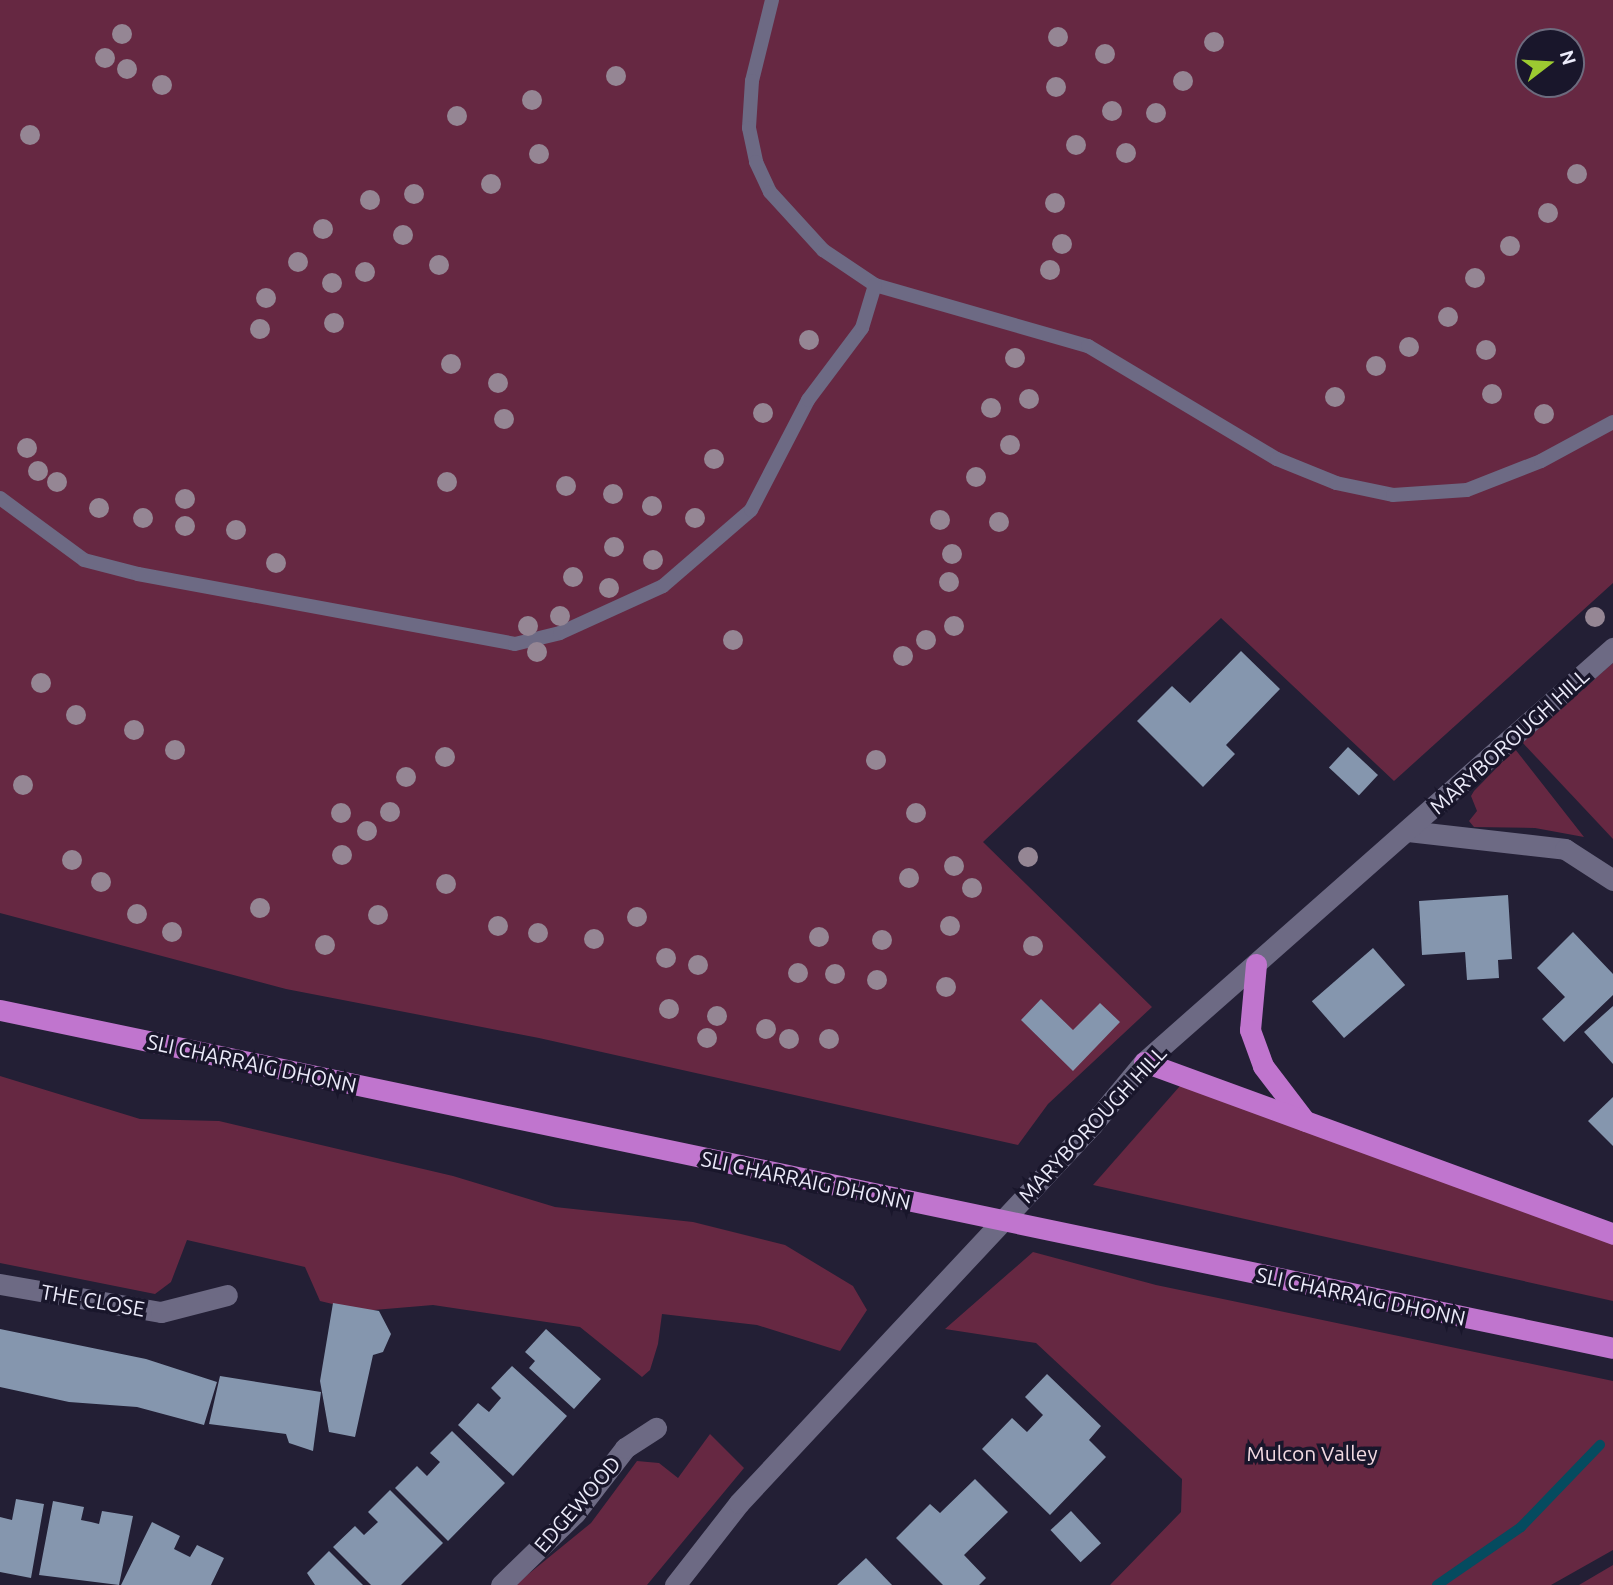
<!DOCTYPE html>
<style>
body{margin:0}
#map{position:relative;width:1613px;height:1585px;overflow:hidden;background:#231f35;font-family:Ubuntu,sans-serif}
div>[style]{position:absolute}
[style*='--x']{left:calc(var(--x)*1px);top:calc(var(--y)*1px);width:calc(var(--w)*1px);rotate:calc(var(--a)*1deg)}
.green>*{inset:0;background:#662842}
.stream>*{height:10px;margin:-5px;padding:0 5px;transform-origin:5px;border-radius:5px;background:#054b5f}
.building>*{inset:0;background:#8596ae;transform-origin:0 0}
.service>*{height:14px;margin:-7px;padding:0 7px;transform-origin:7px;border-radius:7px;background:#6d6a84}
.minor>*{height:21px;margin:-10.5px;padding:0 10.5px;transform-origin:10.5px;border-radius:10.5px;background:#6d6a84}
.tertiary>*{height:21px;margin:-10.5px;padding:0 10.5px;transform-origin:10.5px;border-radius:10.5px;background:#6d6a84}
.trunk>*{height:21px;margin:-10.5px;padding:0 10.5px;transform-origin:10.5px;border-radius:10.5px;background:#c075ce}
.trees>*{width:20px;height:20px;margin:-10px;border-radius:50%;background:#958694}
span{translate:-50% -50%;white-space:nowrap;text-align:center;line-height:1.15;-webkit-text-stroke:7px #19162b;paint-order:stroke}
.street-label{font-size:21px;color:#ecebfa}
.park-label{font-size:21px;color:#f3dae2}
.north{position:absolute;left:1515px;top:28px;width:70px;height:70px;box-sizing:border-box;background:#19162b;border:2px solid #6d6b7e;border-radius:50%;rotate:73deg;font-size:19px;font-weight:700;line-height:28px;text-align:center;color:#ecebfa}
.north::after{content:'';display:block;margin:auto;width:24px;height:32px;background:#9cca31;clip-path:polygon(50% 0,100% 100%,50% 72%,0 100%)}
</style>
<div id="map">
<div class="green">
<i style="clip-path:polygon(evenodd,0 0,1613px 0,1613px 583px,1394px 781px,1221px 618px,983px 842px,1152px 1007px,1048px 1104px,1018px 1145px,539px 1038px,286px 989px,0 913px,0 0,1529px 42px,1571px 42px,1571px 84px,1529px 84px,1529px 42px)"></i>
<i style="clip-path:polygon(1613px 663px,1613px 839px,1522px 742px)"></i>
<i style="clip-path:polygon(1515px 749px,1584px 837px,1535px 828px,1474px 827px,1469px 821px,1477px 811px,1471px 796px,1474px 791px)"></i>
<i style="clip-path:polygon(0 1076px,140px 1119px,219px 1121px,453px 1176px,555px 1207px,693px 1222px,785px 1245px,853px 1286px,867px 1310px,840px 1351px,757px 1325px,662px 1314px,658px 1344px,650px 1370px,642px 1377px,580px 1327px,433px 1305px,362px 1311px,320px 1301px,305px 1267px,187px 1240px,171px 1282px,155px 1294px,0 1263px)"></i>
<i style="clip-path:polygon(1187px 1078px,1613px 1242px,1613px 1301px,1093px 1185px)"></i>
<i style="clip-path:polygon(1033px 1252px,1156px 1285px,1613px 1381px,1613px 1550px,1551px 1585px,1110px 1585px,1181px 1512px,1182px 1479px,1036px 1343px,945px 1329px)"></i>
<i style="clip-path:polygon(710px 1434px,744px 1468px,647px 1585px,515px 1585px,591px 1523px,637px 1461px,659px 1463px,678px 1478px)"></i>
<i style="clip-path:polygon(1613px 1565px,1613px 1585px,1579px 1585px)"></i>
</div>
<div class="stream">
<i style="--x:1437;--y:1585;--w:102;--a:-34.6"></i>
<i style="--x:1521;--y:1527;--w:114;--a:-46.1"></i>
</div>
<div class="building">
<i style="clip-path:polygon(1241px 651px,1280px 689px,1226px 745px,1235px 754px,1203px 787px,1137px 721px,1172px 686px,1190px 703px)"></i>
<i style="left:1348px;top:747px;width:41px;height:28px;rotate:43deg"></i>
<i style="clip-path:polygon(1508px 895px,1512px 959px,1498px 960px,1499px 978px,1467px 980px,1465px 952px,1422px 955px,1419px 901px)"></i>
<i style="clip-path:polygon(1573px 932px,1613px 974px,1613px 995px,1564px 1042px,1542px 1019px,1565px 997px,1537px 968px)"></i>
<i style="left:1373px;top:948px;width:49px;height:81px;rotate:49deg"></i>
<i style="clip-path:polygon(1041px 999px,1073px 1030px,1100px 1003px,1120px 1022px,1073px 1071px,1021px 1020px)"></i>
<i style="clip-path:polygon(1613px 1006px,1613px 1064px,1584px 1032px)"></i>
<i style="clip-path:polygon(1613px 1097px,1613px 1146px,1588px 1121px)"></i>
<i style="clip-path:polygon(333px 1303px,379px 1311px,391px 1334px,383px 1352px,373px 1355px,355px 1437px,329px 1432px,320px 1381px)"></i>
<i style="clip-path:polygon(0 1329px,146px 1359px,217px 1382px,204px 1425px,137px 1407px,69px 1402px,0 1387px)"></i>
<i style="clip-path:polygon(546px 1329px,601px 1379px,574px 1409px,529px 1368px,535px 1361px,525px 1352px)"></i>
<i style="clip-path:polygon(512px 1366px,567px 1416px,513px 1476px,458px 1425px,478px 1403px,489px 1412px,501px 1398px,491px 1388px)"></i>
<i style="clip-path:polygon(1047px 1374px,1101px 1426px,1089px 1440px,1106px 1457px,1050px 1515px,982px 1449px,1012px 1418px,1027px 1432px,1043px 1415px,1025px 1397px)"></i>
<i style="clip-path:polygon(220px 1376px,321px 1392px,313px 1451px,289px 1443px,286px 1434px,209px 1424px)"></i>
<i style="clip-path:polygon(452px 1431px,505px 1483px,448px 1541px,395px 1488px,417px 1466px,427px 1476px,440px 1462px,430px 1453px)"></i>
<i style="clip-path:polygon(975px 1479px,1008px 1512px,964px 1555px,986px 1578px,979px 1585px,943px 1585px,896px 1538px,930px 1504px,940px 1513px)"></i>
<i style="clip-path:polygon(390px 1490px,443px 1543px,401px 1585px,371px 1585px,333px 1547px,355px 1526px,364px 1535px,378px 1522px,368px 1512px)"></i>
<i style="clip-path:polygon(16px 1499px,44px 1504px,31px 1578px,0 1572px,0 1517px,12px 1520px)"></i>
<i style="clip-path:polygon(53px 1501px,84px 1507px,81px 1520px,91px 1522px,99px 1524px,102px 1511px,133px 1516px,119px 1585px,39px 1575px)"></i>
<i style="left:1071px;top:1511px;width:44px;height:28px;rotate:47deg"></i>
<i style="clip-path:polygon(152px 1522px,180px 1536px,174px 1549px,190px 1557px,197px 1545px,224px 1558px,211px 1585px,121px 1585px)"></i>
<i style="clip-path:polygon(329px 1551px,363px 1585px,315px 1585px,307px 1573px)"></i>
<i style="clip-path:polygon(866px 1558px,892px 1585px,837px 1585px)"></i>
</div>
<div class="service">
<i style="--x:772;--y:0;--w:83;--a:103.9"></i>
<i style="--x:752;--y:81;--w:47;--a:93.7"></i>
<i style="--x:749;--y:128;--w:35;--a:78"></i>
<i style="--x:756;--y:162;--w:33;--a:65"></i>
<i style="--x:770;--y:192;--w:79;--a:47.6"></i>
<i style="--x:823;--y:250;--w:63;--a:33.9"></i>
<i style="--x:875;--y:285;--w:222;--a:16"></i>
<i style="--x:1088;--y:346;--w:220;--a:30.9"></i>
<i style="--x:1277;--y:459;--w:64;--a:22.1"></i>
<i style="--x:1336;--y:483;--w:58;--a:11.9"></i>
<i style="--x:1393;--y:495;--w:74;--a:-3.9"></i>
<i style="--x:1467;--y:490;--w:79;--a:-21.4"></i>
<i style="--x:1541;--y:461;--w:82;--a:-28.4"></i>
<i style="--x:0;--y:498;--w:104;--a:36.4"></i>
<i style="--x:84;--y:560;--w:56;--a:14.5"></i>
<i style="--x:138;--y:574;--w:383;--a:10.5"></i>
<i style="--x:515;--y:644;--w:46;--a:-13.7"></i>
<i style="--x:560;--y:633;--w:113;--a:-24.5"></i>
<i style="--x:663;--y:586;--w:116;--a:-40.8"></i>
<i style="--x:751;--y:510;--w:124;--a:-62.6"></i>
<i style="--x:808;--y:400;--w:90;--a:-53.1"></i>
<i style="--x:862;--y:328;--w:45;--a:-73.2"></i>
</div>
<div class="minor">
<i style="--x:1408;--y:831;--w:158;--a:6.5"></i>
<i style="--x:1565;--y:849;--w:57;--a:32.9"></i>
<i style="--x:0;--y:1284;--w:163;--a:9.9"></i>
<i style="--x:161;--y:1312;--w:68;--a:-14.4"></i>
<i style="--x:501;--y:1585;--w:103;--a:-44.2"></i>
<i style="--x:575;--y:1513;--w:82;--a:-52.4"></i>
<i style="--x:625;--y:1448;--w:37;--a:-33"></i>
</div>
<div class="tertiary">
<i style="--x:675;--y:1585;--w:104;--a:-52"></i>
<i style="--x:739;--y:1503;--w:517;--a:-46.96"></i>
<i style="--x:1092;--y:1125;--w:82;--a:-50.5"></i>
<i style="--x:1144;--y:1062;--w:626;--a:-41.44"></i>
</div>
<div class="trunk">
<i style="--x:1256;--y:964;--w:66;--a:95.2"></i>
<i style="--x:1250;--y:1030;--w:38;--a:70"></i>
<i style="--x:1263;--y:1066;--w:69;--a:52.6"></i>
<i style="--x:0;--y:1010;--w:1648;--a:11.83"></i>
<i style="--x:1144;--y:1062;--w:500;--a:20.1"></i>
</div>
<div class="trees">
<i style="left:122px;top:34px"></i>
<i style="left:1058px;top:37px"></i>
<i style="left:1214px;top:42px"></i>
<i style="left:1105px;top:54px"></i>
<i style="left:105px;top:58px"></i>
<i style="left:127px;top:69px"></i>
<i style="left:616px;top:76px"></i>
<i style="left:1183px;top:81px"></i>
<i style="left:162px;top:85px"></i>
<i style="left:1056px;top:87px"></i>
<i style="left:532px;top:100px"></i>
<i style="left:1112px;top:111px"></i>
<i style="left:1156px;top:113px"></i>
<i style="left:457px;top:116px"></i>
<i style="left:30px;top:135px"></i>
<i style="left:1076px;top:145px"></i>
<i style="left:1126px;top:153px"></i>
<i style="left:539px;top:154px"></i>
<i style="left:1577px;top:174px"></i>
<i style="left:491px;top:184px"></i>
<i style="left:414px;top:194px"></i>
<i style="left:370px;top:200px"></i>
<i style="left:1055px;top:203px"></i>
<i style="left:1548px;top:213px"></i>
<i style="left:323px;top:229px"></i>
<i style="left:403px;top:235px"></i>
<i style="left:1062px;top:244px"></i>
<i style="left:1510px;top:246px"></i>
<i style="left:298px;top:262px"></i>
<i style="left:439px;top:265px"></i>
<i style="left:1050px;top:270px"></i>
<i style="left:365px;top:272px"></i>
<i style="left:1475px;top:278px"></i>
<i style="left:332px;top:283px"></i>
<i style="left:266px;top:298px"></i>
<i style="left:1448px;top:317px"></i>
<i style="left:334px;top:323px"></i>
<i style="left:260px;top:329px"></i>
<i style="left:809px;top:340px"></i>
<i style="left:1409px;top:347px"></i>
<i style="left:1486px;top:350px"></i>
<i style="left:1015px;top:358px"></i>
<i style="left:451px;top:364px"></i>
<i style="left:1376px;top:366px"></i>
<i style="left:498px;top:383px"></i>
<i style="left:1492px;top:394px"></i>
<i style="left:1335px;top:397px"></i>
<i style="left:1029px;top:399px"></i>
<i style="left:991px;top:408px"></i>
<i style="left:763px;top:413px"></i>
<i style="left:1544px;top:414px"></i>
<i style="left:504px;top:419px"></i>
<i style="left:1010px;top:445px"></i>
<i style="left:27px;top:448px"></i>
<i style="left:714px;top:459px"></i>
<i style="left:38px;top:471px"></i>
<i style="left:976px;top:477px"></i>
<i style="left:57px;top:482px"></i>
<i style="left:447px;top:482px"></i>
<i style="left:566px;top:486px"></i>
<i style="left:613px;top:494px"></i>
<i style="left:185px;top:499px"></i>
<i style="left:652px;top:506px"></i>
<i style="left:99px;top:508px"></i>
<i style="left:143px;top:518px"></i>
<i style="left:695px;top:518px"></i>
<i style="left:940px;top:520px"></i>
<i style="left:999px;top:522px"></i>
<i style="left:185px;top:526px"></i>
<i style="left:236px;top:530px"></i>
<i style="left:614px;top:547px"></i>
<i style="left:952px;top:554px"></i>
<i style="left:653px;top:560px"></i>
<i style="left:276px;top:563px"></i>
<i style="left:573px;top:577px"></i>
<i style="left:949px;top:582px"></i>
<i style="left:609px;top:588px"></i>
<i style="left:560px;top:616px"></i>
<i style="left:1595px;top:617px"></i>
<i style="left:528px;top:626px"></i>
<i style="left:954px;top:626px"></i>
<i style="left:733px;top:640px"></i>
<i style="left:926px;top:640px"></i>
<i style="left:537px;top:652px"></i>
<i style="left:903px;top:656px"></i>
<i style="left:41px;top:683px"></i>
<i style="left:76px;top:715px"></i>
<i style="left:134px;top:730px"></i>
<i style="left:175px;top:750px"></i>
<i style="left:445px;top:757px"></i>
<i style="left:876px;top:760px"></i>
<i style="left:406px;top:777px"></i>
<i style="left:23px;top:785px"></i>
<i style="left:390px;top:812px"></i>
<i style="left:341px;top:813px"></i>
<i style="left:916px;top:813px"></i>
<i style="left:367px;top:831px"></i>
<i style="left:342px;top:855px"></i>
<i style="left:1028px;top:857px"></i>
<i style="left:72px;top:860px"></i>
<i style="left:954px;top:866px"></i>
<i style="left:909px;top:878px"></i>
<i style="left:101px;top:882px"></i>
<i style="left:446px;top:884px"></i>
<i style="left:972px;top:888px"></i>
<i style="left:260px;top:908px"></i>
<i style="left:137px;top:914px"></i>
<i style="left:378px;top:915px"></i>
<i style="left:637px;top:917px"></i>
<i style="left:498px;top:926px"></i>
<i style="left:950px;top:926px"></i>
<i style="left:172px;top:932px"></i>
<i style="left:538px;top:933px"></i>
<i style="left:819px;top:937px"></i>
<i style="left:594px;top:939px"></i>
<i style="left:882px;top:940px"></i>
<i style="left:325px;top:945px"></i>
<i style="left:1033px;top:946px"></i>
<i style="left:666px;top:958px"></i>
<i style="left:698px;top:965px"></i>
<i style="left:798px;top:973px"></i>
<i style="left:835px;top:974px"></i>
<i style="left:877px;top:980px"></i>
<i style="left:946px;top:987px"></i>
<i style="left:669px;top:1009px"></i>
<i style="left:717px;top:1016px"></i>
<i style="left:766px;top:1029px"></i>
<i style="left:707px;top:1038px"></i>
<i style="left:789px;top:1039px"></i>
<i style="left:829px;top:1039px"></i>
</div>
<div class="street-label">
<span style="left:1509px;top:741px;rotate:-42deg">MARYBOROUGH HILL</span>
<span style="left:252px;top:1063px;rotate:12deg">SLI CHARRAIG DHONN</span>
<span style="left:1092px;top:1124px;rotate:-47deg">MARYBOROUGH HILL</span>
<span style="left:806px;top:1180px;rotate:12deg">SLI CHARRAIG DHONN</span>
<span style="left:1361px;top:1296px;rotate:12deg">SLI CHARRAIG DHONN</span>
<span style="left:93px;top:1300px;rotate:10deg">THE CLOSE</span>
<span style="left:577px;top:1504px;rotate:-49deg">EDGEWOOD</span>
</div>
<div class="park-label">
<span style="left:1312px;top:1453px">Mulcon Valley</span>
</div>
<div class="north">N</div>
</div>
